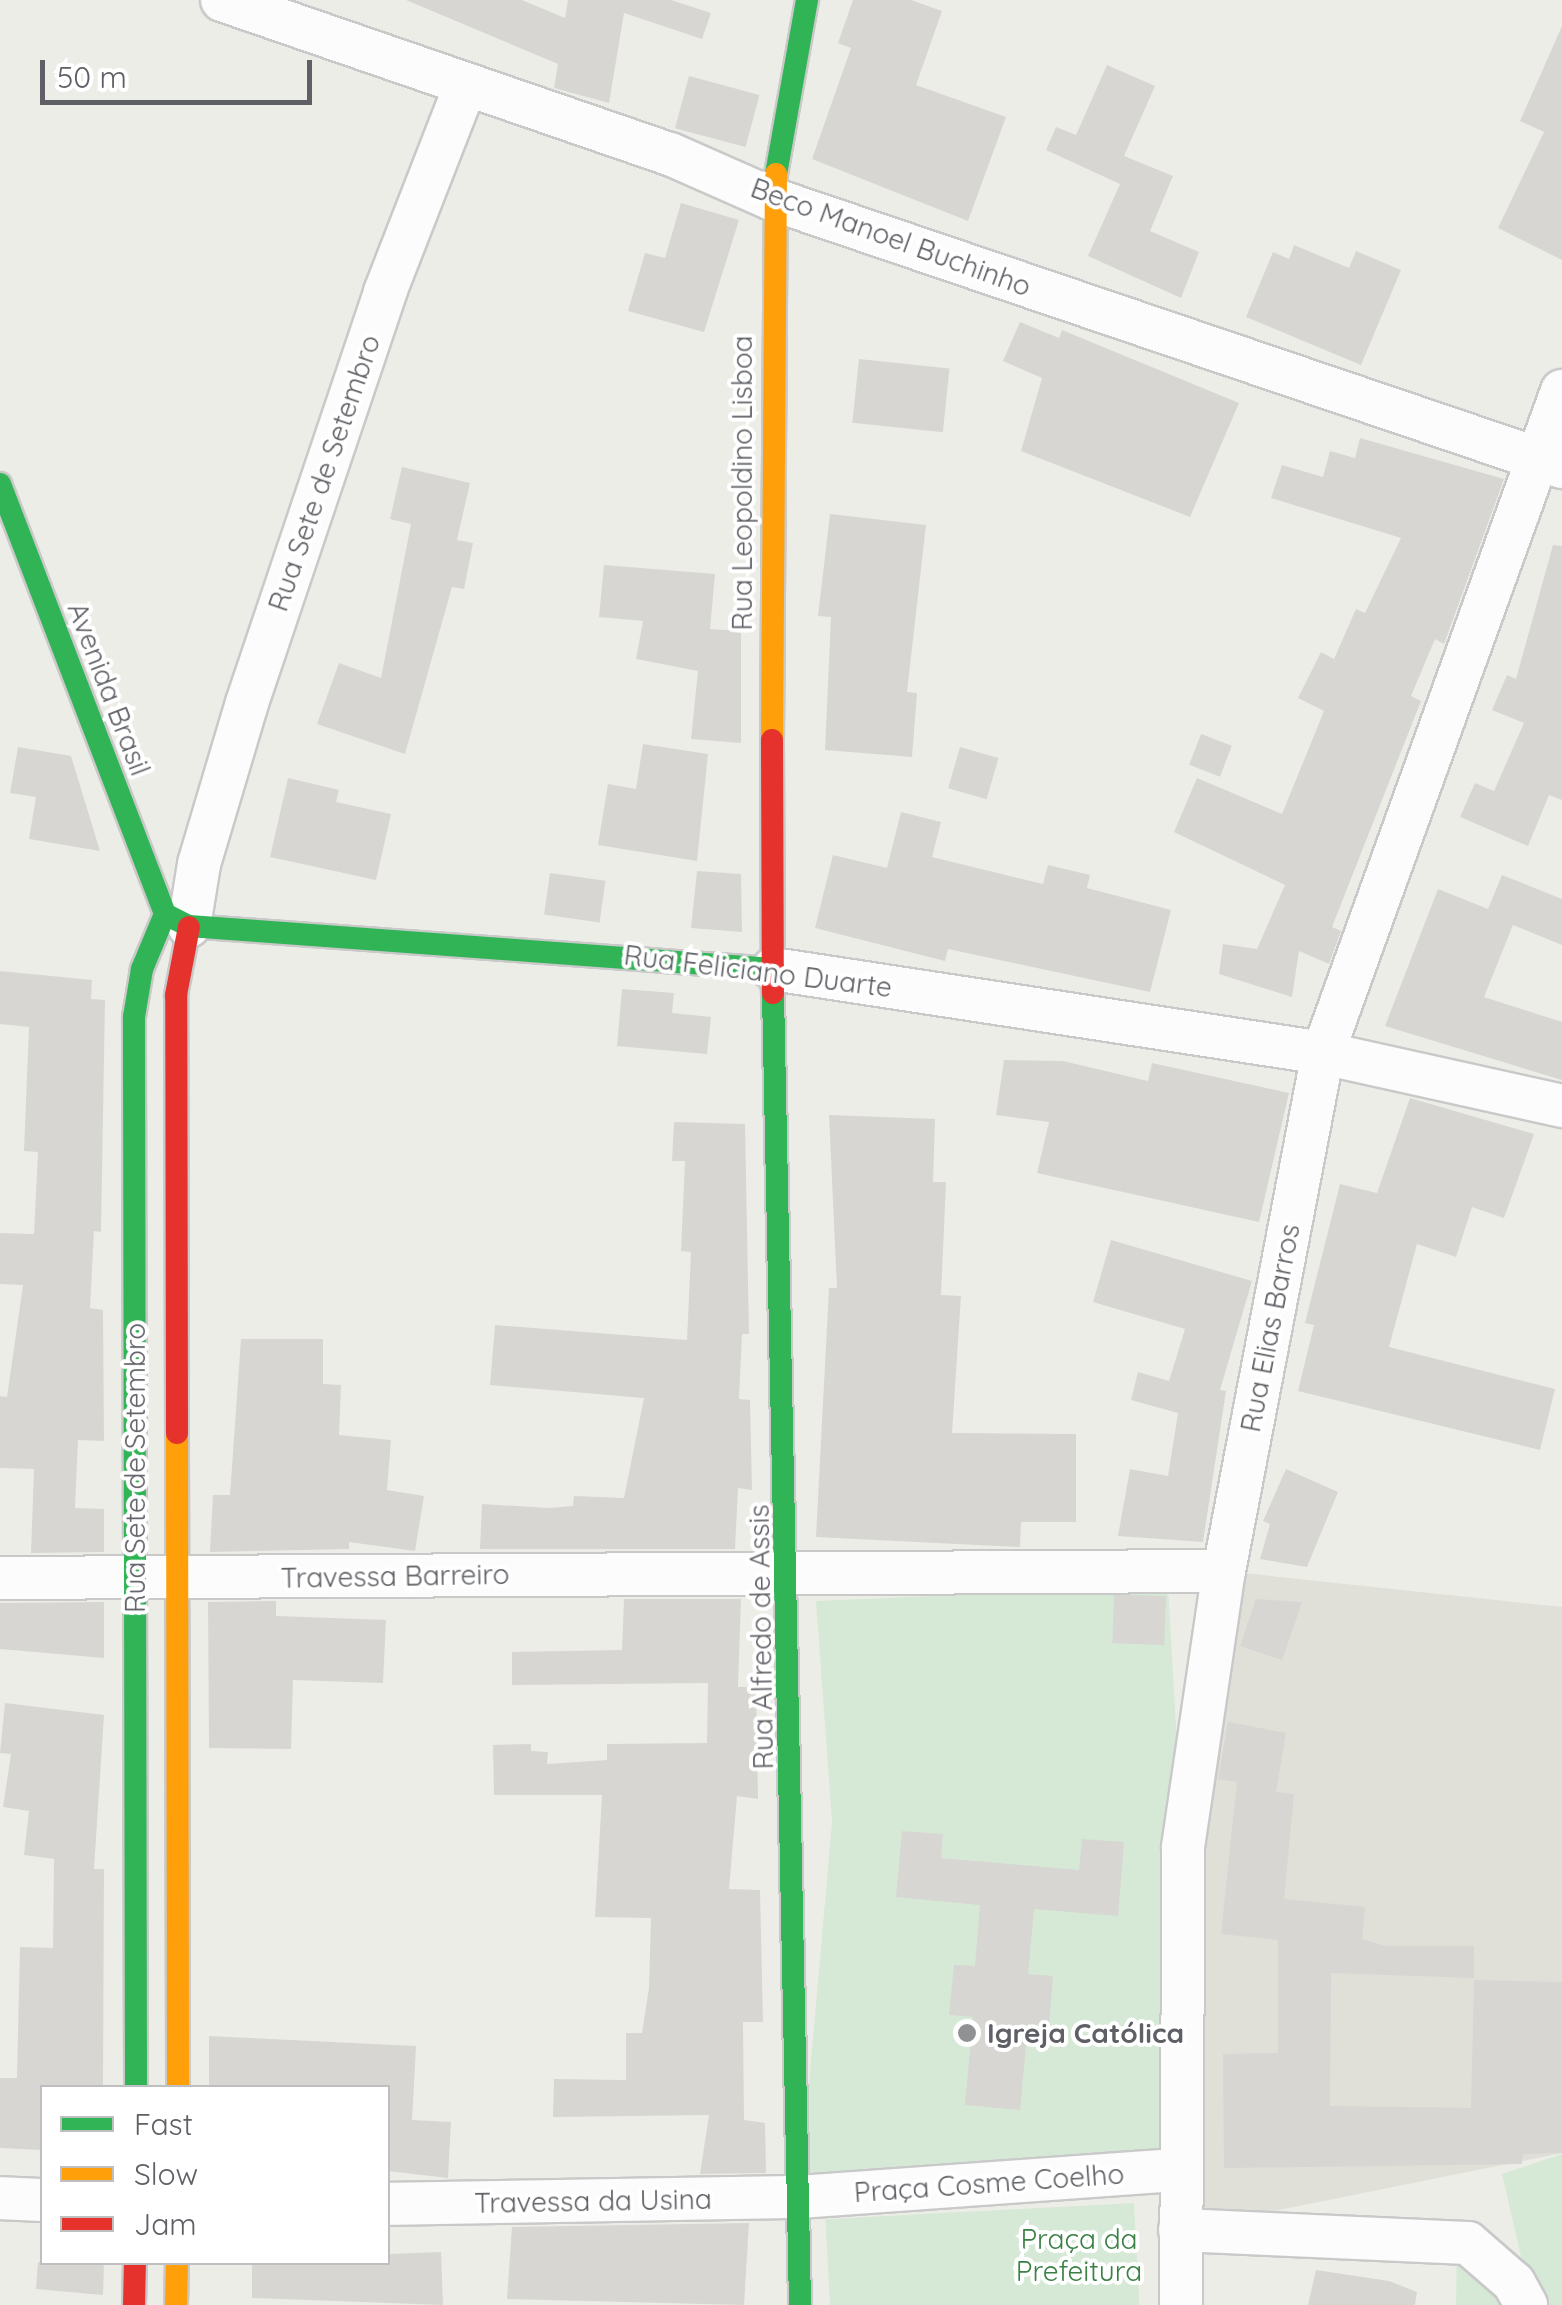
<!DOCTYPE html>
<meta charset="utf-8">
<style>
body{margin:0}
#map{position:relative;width:1562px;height:2305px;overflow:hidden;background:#edede8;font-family:Quicksand,sans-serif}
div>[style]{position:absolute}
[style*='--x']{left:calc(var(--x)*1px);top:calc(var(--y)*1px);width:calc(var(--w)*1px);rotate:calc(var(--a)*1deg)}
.education>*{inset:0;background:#e0dfd8}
.green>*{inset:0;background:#d6e9d6;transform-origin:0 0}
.building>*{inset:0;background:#d7d6d3;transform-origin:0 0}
.roads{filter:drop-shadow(2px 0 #c9c9c9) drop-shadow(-2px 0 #c9c9c9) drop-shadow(0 2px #c9c9c9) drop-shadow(0 -2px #c9c9c9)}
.street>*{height:42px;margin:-21px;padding:0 21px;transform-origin:21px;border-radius:21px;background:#fcfcfc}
.fast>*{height:22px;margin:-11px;padding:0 11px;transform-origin:11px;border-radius:11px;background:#30b455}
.slow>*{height:22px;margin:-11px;padding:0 11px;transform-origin:11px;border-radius:11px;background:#ff9f0a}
.jam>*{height:22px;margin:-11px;padding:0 11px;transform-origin:11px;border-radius:11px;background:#e5322d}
.dots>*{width:28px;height:28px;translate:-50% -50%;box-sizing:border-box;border:5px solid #fff;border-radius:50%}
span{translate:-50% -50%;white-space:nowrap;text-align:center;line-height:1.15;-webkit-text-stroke:8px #fff;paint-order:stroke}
.street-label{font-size:28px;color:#5e6065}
.poi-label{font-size:28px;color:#5e6065;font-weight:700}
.left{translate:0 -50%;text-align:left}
.park-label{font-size:28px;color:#3a8044}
.legend{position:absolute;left:40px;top:2085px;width:350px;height:180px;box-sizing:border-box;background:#fff;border:2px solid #bfbfc1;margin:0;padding:12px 18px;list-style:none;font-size:30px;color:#5e6065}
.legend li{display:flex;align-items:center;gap:20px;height:50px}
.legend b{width:50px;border:2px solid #bfbfc1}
.scale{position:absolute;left:40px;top:60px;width:272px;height:45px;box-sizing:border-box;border:5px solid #5e6065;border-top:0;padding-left:12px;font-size:30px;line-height:35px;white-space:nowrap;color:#5e6065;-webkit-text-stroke:8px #fff;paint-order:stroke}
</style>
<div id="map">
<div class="education">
<i style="clip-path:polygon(1224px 1571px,1562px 1607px,1562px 2153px,1180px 2230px)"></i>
</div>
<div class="green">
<i style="clip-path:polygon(1168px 1586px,1183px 1847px,1179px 2170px,799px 2197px,832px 1822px,816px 1601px)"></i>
<i style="clip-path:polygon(1562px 2154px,1562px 2305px,1532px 2305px,1502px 2174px)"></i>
<i style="left:1134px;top:2203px;width:102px;height:309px;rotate:87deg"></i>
<i style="clip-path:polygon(1457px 2241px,1520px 2305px,1456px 2305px)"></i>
</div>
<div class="building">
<i style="clip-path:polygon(406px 0,522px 0,565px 18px,568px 0,671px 0,711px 13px,702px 39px,624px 13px,609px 103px,554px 88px,558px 64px)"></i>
<i style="clip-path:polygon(853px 0,911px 0,942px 11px,916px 85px,1006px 117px,968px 221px,812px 159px,851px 48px,838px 43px)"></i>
<i style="clip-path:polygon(1562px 26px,1562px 260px,1498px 228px,1544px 132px,1520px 121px)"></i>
<i style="clip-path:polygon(1107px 65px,1155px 86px,1124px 156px,1173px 176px,1150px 231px,1199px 252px,1181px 298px,1088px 256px,1120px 184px,1046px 150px,1056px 127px,1076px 135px)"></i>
<i style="left:689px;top:76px;width:73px;height:54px;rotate:15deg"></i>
<i style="clip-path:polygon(681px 203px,739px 220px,704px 332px,628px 311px,645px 253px,665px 258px)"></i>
<i style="clip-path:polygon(1294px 245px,1349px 268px,1356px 251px,1401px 270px,1361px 365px,1246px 317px,1273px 252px,1289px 259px)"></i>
<i style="clip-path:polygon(1020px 322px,1059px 338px,1062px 330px,1239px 403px,1190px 517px,1021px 451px,1042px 378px,1003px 361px)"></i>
<i style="left:859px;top:359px;width:91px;height:64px;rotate:6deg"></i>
<i style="clip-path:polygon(1360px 438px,1504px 479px,1444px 644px,1435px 639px,1411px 696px,1421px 701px,1332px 927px,1341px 931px,1329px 964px,1299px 951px,1292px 997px,1219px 974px,1223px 944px,1257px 949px,1285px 885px,1174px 832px,1197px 778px,1282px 814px,1324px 711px,1298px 698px,1321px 652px,1334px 659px,1356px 609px,1365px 613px,1401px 538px,1271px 498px,1282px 465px,1323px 477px,1330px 451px,1355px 458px)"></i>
<i style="clip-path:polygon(402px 467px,470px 483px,457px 540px,473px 543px,464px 589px,452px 587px,405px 754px,317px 724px,339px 663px,381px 678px,411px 524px,390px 519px)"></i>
<i style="clip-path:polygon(830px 514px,926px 525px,907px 692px,917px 693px,912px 757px,825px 750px,831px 617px,818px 616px)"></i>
<i style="clip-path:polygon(1553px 545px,1562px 546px,1562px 800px,1549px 795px,1528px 846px,1460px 817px,1475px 783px,1494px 791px,1524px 723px,1492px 710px,1507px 675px,1516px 679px)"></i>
<i style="clip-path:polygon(604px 565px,715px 574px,710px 629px,741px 631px,741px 743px,691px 739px,698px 671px,636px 659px,643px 621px,599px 617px)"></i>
<i style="left:1201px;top:734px;width:33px;height:33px;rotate:21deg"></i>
<i style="clip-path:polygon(643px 744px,708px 754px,697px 861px,598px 845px,608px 784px,636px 789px)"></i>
<i style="clip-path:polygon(18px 747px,71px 756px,100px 851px,29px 839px,36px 797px,10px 793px)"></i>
<i style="left:960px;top:747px;width:40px;height:43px;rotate:16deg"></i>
<i style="clip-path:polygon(288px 778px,339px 790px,336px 802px,391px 814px,376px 880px,270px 857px)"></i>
<i style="clip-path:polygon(901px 812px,941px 822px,932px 857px,1043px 884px,1048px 865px,1090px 875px,1087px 888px,1171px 910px,1150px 992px,948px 949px,945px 961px,815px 928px,833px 855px,887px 868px)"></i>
<i style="clip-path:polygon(697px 871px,741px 874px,742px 932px,691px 928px)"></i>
<i style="left:550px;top:873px;width:56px;height:42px;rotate:8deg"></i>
<i style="clip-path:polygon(1502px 875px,1562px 899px,1562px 945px,1513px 925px,1484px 997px,1562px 1022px,1562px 1080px,1385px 1026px,1438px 889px,1488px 909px)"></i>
<i style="clip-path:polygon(0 971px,92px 980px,91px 999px,105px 1000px,101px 1232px,94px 1231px,90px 1308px,103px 1310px,104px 1441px,78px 1440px,75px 1508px,104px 1509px,104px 1552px,31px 1553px,34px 1469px,0 1468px,0 1396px,7px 1397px,23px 1285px,0 1284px,0 1233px,34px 1234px,38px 1152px,24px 1151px,29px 1027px,0 1024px)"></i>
<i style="clip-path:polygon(622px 989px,674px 993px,672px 1013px,711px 1017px,707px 1054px,617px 1046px)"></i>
<i style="clip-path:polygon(1004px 1060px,1063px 1061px,1148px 1081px,1152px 1063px,1289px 1093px,1259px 1222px,1037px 1173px,1049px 1122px,996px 1115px)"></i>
<i style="clip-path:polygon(1410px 1098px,1534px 1134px,1504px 1218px,1472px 1207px,1456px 1257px,1417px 1244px,1389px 1347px,1555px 1389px,1540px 1450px,1298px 1391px,1314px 1325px,1305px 1323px,1340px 1184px,1377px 1193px)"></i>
<i style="clip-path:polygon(829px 1115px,935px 1119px,933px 1182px,946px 1182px,941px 1295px,961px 1296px,952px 1433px,1076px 1434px,1076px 1522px,1021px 1522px,1020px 1547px,816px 1537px,829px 1288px,837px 1288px)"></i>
<i style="clip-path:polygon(674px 1122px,745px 1124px,749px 1334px,742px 1334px,739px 1399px,750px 1400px,752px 1490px,738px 1488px,735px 1549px,480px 1549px,482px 1504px,549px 1508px,573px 1506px,574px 1496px,624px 1498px,644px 1398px,490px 1385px,495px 1325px,687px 1340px,691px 1252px,681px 1251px,685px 1161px,672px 1161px)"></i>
<i style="clip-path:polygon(1111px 1240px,1252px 1281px,1220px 1390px,1226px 1391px,1203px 1542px,1118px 1536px,1130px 1469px,1168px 1476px,1178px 1413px,1131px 1400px,1138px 1372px,1169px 1381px,1185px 1329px,1093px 1302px)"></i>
<i style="clip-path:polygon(241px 1339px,323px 1339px,323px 1384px,341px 1385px,339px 1435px,391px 1440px,387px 1490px,424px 1496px,415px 1551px,349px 1542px,349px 1549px,210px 1552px,213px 1495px,230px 1495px)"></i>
<i style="clip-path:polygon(1286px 1469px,1338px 1492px,1307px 1567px,1260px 1559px,1270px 1524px,1263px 1521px)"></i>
<i style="left:1166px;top:1596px;width:49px;height:52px;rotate:92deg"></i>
<i style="clip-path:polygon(624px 1599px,741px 1599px,738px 1687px,756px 1687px,758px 1799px,737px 1796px,729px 1889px,760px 1890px,763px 2022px,743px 2022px,744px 2120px,765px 2123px,766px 2173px,700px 2174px,709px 2115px,553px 2117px,554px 2079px,626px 2080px,626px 2033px,642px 2033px,649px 1988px,651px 1918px,595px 1917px,602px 1795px,494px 1795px,493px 1745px,531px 1744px,531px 1751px,548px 1752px,547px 1764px,607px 1760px,607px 1744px,707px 1743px,708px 1683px,512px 1685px,512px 1652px,622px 1650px)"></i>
<i style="clip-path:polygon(1256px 1599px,1302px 1602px,1282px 1660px,1240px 1646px)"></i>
<i style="clip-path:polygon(276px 1601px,276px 1616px,386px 1620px,383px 1683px,293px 1680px,291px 1749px,209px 1748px,208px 1602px)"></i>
<i style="clip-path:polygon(104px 1602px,104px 1658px,0 1649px,0 1603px)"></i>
<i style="clip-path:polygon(5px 1703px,104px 1715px,94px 1869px,104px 1869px,103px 2088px,42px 2088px,42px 2150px,0 2148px,0 2078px,17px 2078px,20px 1947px,53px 1948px,54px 1859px,24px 1855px,29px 1811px,3px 1807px,11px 1754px,0 1753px)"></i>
<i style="clip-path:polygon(1228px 1722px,1286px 1733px,1276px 1792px,1294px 1794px,1284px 1899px,1365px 1907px,1362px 1939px,1385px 1946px,1474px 1946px,1474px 1978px,1331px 1973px,1330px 2106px,1471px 2108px,1474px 1980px,1562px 1982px,1562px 2153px,1523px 2154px,1522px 2164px,1224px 2168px,1223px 2054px,1278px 2053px,1278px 1940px,1221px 1934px,1237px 1782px,1218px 1779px)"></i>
<i style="clip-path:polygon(902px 1831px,943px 1834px,941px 1858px,1079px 1870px,1082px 1839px,1124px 1842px,1118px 1916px,1034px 1909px,1028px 1974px,1053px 1976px,1049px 2026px,1028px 2024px,1020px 2110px,965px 2105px,973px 2017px,949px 2015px,954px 1965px,975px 1966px,980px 1905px,896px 1897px)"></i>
<i style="clip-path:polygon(209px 2036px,416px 2046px,412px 2120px,451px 2122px,448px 2178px,388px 2171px,388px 2088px,209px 2088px)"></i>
<i style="clip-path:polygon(749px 2223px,744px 2305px,507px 2299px,512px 2227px)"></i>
<i style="clip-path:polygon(441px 2252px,443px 2305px,252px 2298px,252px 2262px,388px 2262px,388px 2254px)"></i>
<i style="clip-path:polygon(38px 2262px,104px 2262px,103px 2295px,36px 2289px)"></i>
<i style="clip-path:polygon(1316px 2270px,1389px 2281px,1417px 2292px,1415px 2305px,1308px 2305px)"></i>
</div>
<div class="roads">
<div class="street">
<i style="--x:222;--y:0;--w:474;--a:19"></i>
<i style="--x:670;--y:154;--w:111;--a:23.8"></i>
<i style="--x:772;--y:199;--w:834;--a:18.74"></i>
<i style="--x:189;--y:926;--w:63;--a:-80.8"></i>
<i style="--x:199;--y:864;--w:168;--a:-73.4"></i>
<i style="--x:247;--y:703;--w:434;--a:-71.4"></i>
<i style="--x:385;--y:292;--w:220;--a:-68.7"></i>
<i style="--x:773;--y:969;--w:556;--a:8.68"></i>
<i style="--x:1323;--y:1053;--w:245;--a:12.5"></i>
<i style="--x:0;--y:1578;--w:1224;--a:-0.33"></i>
<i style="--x:0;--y:2198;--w:42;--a:2.7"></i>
<i style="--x:388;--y:2204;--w:411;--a:-1"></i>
<i style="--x:799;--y:2197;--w:381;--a:-4.1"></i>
<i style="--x:1180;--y:2230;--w:288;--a:2.6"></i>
<i style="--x:1468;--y:2243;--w:61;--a:41"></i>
<i style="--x:1514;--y:2283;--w:25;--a:61"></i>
<i style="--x:1181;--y:2305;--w:458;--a:-89.7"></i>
<i style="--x:1183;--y:1847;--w:279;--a:-81.6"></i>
<i style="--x:1224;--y:1571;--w:527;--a:-79.18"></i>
<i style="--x:1323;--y:1053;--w:704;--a:-70.15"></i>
</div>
<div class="fast">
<i style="--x:776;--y:174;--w:177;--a:-79.9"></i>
<i style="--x:0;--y:484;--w:461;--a:69"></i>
<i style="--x:165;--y:914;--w:27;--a:27"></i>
<i style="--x:189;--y:926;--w:586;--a:4.21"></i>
<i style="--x:773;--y:993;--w:1312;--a:88.82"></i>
<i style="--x:136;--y:2088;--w:1071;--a:-90.11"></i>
<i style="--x:134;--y:1017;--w:49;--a:-80.5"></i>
<i style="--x:142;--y:969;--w:60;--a:-67.3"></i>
</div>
<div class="slow">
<i style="--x:772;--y:740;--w:566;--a:-89.6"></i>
<i style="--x:177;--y:1433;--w:655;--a:89.91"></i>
<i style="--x:176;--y:2305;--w:43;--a:-88.7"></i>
</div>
<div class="jam">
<i style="--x:772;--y:740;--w:253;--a:89.8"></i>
<i style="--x:177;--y:1433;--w:438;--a:-90.1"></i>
<i style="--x:176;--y:995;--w:69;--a:-79.2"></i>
<i style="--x:134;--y:2305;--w:43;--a:-88.7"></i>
</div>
</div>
<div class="dots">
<i style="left:967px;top:2033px;background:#909193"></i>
</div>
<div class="street-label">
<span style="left:891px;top:237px;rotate:20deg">Beco Manoel Buchinho</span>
<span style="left:324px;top:473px;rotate:-71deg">Rua Sete de Setembro</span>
<span style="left:742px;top:483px;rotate:-90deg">Rua Leopoldino Lisboa</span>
<span style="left:109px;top:689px;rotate:69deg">Avenida Brasil</span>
<span style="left:758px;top:971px;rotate:7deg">Rua Feliciano Duarte</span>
<span style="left:1270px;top:1328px;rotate:-79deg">Rua Elias Barros</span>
<span style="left:135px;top:1468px;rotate:-90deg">Rua Sete de Setembro</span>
<span style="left:395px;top:1576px;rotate:-1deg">Travessa Barreiro</span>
<span style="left:761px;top:1637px;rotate:-91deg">Rua Alfredo de Assis</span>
<span style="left:989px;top:2183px;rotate:-4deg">Praça Cosme Coelho</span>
<span style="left:593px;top:2201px;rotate:-1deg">Travessa da Usina</span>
</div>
<div class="poi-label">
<span class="left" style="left:987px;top:2033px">Igreja Católica</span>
</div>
<div class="park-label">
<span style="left:1079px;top:2255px">Praça da<br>Prefeitura</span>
</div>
<ul class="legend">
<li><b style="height:12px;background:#30b455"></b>Fast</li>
<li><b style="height:12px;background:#ff9f0a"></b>Slow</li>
<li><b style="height:12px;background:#e5322d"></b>Jam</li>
</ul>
<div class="scale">50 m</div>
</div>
